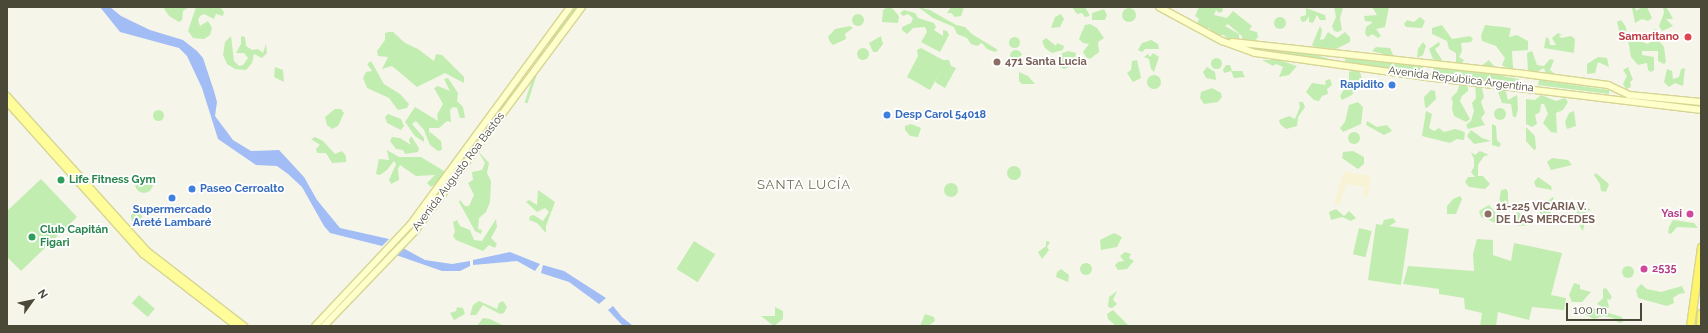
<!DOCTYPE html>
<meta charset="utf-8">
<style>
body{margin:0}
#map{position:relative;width:1708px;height:333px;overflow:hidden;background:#f6f5e9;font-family:Raleway,sans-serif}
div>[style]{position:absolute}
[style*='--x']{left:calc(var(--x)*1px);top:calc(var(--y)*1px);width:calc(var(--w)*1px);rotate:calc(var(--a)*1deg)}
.commercial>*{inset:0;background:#f8f3d4}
.green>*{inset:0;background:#c1edb0;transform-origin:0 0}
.round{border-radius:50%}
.water>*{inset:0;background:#a2bdf6}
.roads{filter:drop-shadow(1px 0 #d6d594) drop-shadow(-1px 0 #d6d594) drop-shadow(0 1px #d6d594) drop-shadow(0 -1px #d6d594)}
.secondary>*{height:6px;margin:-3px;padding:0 3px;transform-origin:3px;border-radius:3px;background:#feffca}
.primary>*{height:6px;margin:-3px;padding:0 3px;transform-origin:3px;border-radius:3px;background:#fffd99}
.highway>*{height:7px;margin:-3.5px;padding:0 3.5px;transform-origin:3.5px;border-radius:3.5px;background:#fff56b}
.dots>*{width:11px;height:11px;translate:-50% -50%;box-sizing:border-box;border:2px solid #fff;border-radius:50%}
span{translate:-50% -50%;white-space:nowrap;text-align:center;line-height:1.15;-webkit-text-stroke:3.5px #fff;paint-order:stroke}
.health-label{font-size:11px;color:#be3a42;font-weight:700}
.right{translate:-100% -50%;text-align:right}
.education-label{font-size:11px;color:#785e54;font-weight:700}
.left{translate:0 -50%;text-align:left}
.street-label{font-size:11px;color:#4a4837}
.shop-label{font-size:11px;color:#366cbe;font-weight:700}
.leisure-label{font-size:11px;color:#27864d;font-weight:700}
.hotel-label{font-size:11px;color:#b23c85;font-weight:700}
.quarter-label{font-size:13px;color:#6e6a4d;letter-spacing:1px}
.frame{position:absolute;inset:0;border:8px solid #4a4837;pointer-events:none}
.north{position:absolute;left:12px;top:281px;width:40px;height:40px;-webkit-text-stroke:3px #fff;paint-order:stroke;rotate:57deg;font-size:11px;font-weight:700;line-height:16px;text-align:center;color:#4a4837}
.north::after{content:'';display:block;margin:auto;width:14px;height:18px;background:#4a4837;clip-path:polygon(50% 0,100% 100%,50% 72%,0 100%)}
.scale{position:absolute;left:1566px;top:303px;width:76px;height:18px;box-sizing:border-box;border:2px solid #4a4837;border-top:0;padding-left:5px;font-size:12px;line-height:14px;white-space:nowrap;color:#4a4837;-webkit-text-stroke:3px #fff;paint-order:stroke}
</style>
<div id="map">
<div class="commercial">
<i style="clip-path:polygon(1344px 172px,1371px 176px,1368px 197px,1363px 196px,1365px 187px,1346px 184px,1340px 205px,1334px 204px)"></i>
</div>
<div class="green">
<i style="clip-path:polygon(163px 7px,189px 7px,183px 11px,182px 20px,179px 22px,169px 16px)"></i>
<i style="clip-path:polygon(196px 7px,220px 7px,224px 12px,223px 16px,216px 14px,214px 19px,204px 14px,200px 16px,198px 20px,200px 26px,208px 21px,212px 28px,210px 35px,204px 39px,193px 38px,188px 31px)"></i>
<i style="clip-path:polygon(575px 7px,578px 7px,550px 46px,547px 45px)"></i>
<i style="clip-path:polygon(888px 7px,892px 8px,899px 16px,898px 23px,882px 22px,883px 10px)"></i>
<i style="clip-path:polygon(918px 7px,930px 10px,956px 25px,965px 27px,972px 34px,998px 50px,995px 52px,987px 49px,982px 43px,977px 46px,971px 44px,967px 38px,957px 34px,954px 27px,933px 18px)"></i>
<i style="clip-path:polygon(951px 7px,964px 7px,961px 16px,955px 17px,951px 13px,947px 13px)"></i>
<i style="clip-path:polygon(1072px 7px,1085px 7px,1090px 16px,1085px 17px,1082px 13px,1077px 14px)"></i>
<i style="clip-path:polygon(1199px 7px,1222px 7px,1223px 11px,1219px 13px,1216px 10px,1214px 15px,1227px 18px,1233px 11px,1252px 26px,1249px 30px,1257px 32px,1258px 37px,1254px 42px,1242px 40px,1242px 36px,1228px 24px,1225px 26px,1239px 34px,1239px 40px,1228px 40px,1224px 35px,1216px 35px,1209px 28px,1200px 28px,1197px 23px,1199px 19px,1195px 16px)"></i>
<i style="clip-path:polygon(1334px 7px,1343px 8px,1340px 18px,1342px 30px,1338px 32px,1334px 31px,1332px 26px,1336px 17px)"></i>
<i style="clip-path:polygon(1372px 7px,1389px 7px,1385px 27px,1376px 29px,1381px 36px,1378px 38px,1372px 34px,1368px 37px,1365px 34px,1366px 27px,1373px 22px,1365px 21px,1364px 16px,1377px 15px)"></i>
<i style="clip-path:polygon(1635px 7px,1636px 11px,1642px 7px,1647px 7px,1652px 18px,1648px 21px,1642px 19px,1635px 23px,1632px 8px)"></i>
<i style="clip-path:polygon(1663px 7px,1666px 7px,1670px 13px,1673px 19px,1666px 19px,1673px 26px,1662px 31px,1659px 26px,1664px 13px)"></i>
<i style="clip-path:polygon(1306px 8px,1325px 15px,1326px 20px,1320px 20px,1317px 15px,1313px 23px,1309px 22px,1309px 16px,1306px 21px,1302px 22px,1300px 17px,1306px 15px)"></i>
<i class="round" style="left:1122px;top:8px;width:14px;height:14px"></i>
<i style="clip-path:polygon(1104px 9px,1107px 15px,1105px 20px,1092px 20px,1092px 13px)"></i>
<i style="clip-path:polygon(904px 10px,915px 13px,918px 18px,934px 23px,936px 27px,934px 30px,943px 36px,943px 30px,947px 31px,949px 35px,940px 52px,921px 42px,927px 32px,925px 27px,913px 28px,907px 34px,902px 30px,902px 27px,911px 23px,913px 18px,908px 14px,903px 16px,900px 13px)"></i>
<i style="clip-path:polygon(1061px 14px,1064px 19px,1060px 27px,1051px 28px,1055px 17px)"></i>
<i class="round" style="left:852px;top:14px;width:12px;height:12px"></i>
<i style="clip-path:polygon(1420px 17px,1425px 21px,1422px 28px,1406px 27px,1404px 24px,1407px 20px,1414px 22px)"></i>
<i class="round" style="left:1274px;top:17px;width:12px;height:12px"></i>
<i style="clip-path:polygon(1621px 20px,1626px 27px,1627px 37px,1626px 41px,1621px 42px,1617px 35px,1619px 30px,1617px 22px)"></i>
<i style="clip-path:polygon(1090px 24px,1097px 28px,1104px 38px,1098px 42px,1099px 52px,1090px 59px,1086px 57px,1083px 52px,1089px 44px,1083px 43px,1079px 39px,1085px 25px)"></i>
<i style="clip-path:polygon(1442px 25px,1452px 39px,1470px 36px,1473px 39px,1471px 42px,1461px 43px,1462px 51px,1459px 57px,1464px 60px,1462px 64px,1456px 64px,1456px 53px,1449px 49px,1447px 41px,1432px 34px,1432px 28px)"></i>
<i style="clip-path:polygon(1485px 25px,1511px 28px,1509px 37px,1517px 35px,1528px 41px,1528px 50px,1512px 51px,1513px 69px,1510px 70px,1502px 65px,1505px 58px,1496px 46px,1482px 41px,1481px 36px)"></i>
<i style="clip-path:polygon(850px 26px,853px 28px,845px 34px,846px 39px,833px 45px,830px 42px,828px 37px,835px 29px)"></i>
<i style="clip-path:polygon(1320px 26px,1322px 30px,1320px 40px,1324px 39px,1328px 32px,1337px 38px,1345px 32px,1350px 37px,1350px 42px,1336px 49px,1315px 47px,1312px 45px)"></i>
<i style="clip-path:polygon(1656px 29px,1661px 34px,1660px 42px,1664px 47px,1666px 62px,1664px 64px,1658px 61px,1658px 51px,1642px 51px,1642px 55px,1654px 57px,1654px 70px,1651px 72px,1648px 70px,1647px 63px,1638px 65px,1631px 57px,1628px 40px,1631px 38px,1648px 44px,1652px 40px,1651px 31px)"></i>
<i style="clip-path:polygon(389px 32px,393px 32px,405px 43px,418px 49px,434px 61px,436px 54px,442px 55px,464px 77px,464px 83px,445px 73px,417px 87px,392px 66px,382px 69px,388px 57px,378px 56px,377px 51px,385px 40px,385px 33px)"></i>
<i style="clip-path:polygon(1558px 33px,1562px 35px,1559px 36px,1561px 38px,1571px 36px,1575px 39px,1574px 53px,1544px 48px,1546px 37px,1549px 39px,1550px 45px,1556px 45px,1552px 38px)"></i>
<i style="clip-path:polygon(231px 36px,234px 61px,239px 66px,243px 65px,248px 58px,244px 53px,236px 53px,241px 44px,241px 36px,245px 37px,246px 46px,252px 50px,258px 49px,263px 53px,266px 44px,267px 53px,262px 58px,254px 54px,252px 63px,246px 70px,235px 69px,227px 64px,223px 55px,225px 42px)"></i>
<i style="clip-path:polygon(881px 36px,883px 44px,877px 52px,873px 52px,869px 43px)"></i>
<i class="round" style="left:1008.5px;top:36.5px;width:11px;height:11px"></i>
<i style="clip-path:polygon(1046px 38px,1056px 46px,1057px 43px,1064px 46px,1063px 50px,1052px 53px,1045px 48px,1042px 41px)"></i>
<i style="clip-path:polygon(1151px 40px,1158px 44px,1159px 49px,1145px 49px,1142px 52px,1138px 50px,1142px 43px)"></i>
<i style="clip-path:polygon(1423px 42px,1426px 46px,1423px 55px,1417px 58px,1418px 49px)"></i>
<i style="clip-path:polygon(1439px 42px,1440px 45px,1435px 49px,1442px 60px,1439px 62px,1433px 59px,1429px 49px)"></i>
<i style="clip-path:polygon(1376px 47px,1390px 48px,1394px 57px,1391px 59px,1383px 54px,1372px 51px)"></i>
<i class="round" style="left:857px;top:48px;width:12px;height:12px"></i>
<i style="clip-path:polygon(921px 48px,943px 60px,949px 60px,951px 66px,956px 68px,945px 88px,935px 82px,944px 66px,930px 90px,907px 77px,918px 56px,917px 50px)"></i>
<i style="clip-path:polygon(1267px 48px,1316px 55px,1333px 60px,1320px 59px,1319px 62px,1266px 54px,1265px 50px)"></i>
<i class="round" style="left:1010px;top:50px;width:12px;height:12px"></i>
<i style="clip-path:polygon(1068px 51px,1076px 53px,1075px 58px,1069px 67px,1064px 69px,1058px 66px,1062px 53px)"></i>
<i style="clip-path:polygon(1532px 51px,1537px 65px,1544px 66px,1550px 59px,1554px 60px,1550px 70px,1556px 75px,1547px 76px,1544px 68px,1536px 72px,1528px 71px,1527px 53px)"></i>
<i style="left:541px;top:52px;width:3px;height:53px;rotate:18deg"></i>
<i style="clip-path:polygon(1153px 53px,1159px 57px,1154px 72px,1151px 69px,1149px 59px,1144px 57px,1148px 54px,1150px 57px)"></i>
<i style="clip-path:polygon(1350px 57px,1422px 65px,1424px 71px,1421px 73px,1357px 65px,1346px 62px,1345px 59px)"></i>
<i style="clip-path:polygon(1598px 57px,1607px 58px,1609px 67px,1598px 62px,1595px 73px,1587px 74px,1587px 64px)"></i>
<i class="round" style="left:1210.5px;top:57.5px;width:11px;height:11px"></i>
<i style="clip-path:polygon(1137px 60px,1141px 78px,1133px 82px,1127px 73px,1131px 70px,1132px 61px)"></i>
<i style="clip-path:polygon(1262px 60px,1279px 60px,1297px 66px,1289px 75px,1279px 77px,1283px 67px,1276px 64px,1273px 66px)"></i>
<i style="clip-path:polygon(1489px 60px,1502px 76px,1519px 79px,1518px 84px,1494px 81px,1487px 85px,1484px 80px,1448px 75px,1440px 78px,1432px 67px,1479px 73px,1481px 66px)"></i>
<i style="clip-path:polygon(371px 61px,384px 84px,400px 94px,409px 104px,407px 108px,398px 110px,389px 98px,367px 88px,363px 78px,366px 72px,372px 71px,367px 64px)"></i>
<i style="clip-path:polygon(1226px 65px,1230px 65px,1232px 71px,1242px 71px,1245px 77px,1234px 78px,1231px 71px,1224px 73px,1223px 70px)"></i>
<i style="clip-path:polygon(275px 67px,283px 70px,284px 82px,274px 77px)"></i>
<i style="clip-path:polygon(1207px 67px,1215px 72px,1216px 80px,1206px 78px,1203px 72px)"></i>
<i style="clip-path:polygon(1628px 67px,1633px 80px,1630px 82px,1631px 87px,1626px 89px,1623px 84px,1627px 76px,1623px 70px)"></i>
<i style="clip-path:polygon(1685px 68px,1683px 86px,1675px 83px,1669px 87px,1664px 82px,1667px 69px,1672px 71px,1673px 79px,1679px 77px,1681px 69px)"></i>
<i style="clip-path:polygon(1355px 70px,1360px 72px,1362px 79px,1354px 82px,1355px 89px,1352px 95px,1342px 100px,1340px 96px,1349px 81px,1349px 72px)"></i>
<i style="clip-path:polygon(1019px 72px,1028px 76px,1035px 84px,1022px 84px,1019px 81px)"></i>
<i class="round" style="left:1147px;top:75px;width:14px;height:14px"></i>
<i style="clip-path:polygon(448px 78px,458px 93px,457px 101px,463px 107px,465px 118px,460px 118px,457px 108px,453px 107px,450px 110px,451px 122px,447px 121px,439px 128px,429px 128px,430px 138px,430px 132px,441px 141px,442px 150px,438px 151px,430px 145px,424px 130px,416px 121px,412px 124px,424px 138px,424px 142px,415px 136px,405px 122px,415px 107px,438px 121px,437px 115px,443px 104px,434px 88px,438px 86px,450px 91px,444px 79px)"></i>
<i style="clip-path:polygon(1330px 79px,1332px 85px,1327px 89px,1328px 94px,1322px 96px,1319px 101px,1314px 100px,1306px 92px,1312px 83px,1326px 85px,1325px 81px)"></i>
<i style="clip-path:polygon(1539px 80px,1609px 90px,1609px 94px,1538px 85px)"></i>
<i style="clip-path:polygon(1460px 83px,1468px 87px,1468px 91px,1462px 96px,1460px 101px,1470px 119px,1466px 122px,1454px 116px,1452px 109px,1453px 102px,1451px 98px,1457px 92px)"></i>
<i style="clip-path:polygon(1475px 83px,1482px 88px,1484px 97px,1481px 102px,1485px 113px,1481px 118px,1485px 125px,1468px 129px,1466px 125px,1471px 121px,1474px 111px,1472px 103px,1476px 98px)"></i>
<i style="clip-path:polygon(1212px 88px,1221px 93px,1222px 97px,1218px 102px,1204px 104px,1200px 98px,1201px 92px)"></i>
<i style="clip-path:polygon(1501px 89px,1506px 92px,1508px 100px,1517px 95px,1518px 109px,1516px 117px,1513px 117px,1511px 104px,1502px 103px,1498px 92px)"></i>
<i style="clip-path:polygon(1431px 90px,1435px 91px,1436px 99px,1427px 108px,1425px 107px,1424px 97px)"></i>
<i style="clip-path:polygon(1541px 95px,1556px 101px,1565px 98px,1568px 102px,1563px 110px,1556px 113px,1557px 133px,1551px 132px,1543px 123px,1548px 114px,1544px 104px,1541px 104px,1540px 112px,1535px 115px,1537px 124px,1532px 127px,1526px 124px,1526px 99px,1535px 100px)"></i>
<i style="clip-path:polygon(1299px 102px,1303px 102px,1305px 107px,1298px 117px,1297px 126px,1286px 129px,1280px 124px,1279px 120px,1289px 116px,1295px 119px,1300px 107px)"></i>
<i style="clip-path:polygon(1358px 102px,1363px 107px,1361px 124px,1343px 132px,1340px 128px,1345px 122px,1349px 105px)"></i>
<i style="clip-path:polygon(503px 103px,506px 104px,477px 142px,476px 140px)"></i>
<i class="round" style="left:1494px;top:108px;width:12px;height:12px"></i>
<i style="clip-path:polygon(335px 109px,341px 109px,344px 113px,338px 126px,332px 129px,327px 125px,325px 117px)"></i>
<i class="round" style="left:152.5px;top:109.5px;width:11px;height:11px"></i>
<i style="clip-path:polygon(1426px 111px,1432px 114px,1429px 128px,1434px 131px,1439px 128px,1444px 132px,1455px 129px,1462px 131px,1465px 133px,1464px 140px,1457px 139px,1450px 143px,1422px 136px)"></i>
<i style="clip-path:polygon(1574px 111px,1576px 126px,1567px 129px,1565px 122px,1569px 113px)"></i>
<i style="clip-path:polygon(388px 114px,401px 119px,404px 126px,401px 130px,387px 123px,385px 117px)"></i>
<i style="clip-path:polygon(1367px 121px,1377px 127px,1387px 125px,1392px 131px,1384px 135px,1366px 125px)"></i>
<i style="clip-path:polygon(911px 124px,921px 128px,918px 137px,910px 136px,905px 130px,905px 126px)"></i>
<i style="clip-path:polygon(1492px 124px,1496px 126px,1497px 140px,1501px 144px,1499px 147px,1492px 145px)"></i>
<i style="clip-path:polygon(1526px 127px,1535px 136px,1536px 149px,1534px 150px,1526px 141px)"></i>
<i style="clip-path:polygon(1471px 130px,1482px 138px,1491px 141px,1474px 144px,1467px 136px)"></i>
<i class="round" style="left:1348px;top:132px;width:12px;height:12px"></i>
<i style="clip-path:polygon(411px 136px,419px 148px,418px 152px,405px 154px,403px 150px,396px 149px,390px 141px,392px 137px,400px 138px,411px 145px,409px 140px)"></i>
<i style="clip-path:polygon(315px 137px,323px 141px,335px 154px,342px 151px,346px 156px,346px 162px,332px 163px,326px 153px,317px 153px,316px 149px,320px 145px,311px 139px)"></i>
<i style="clip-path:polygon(469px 149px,471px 150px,462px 166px,429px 207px,438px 182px,431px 187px,427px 183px,435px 175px,416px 176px,400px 165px,398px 169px,399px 180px,391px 184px,389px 180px,396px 164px,394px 161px,387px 170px,380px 175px,376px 174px,379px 159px,389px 160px,387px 150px,399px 157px,421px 157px,444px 171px)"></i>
<i style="clip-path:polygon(478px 151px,489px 163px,487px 173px,491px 181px,490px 202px,486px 212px,479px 218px,478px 229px,482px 230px,481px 234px,475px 231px,459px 202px,460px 200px,465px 206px,469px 206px,474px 195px,468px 183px,473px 180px,472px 172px,482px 170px,485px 163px)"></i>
<i style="clip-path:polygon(1353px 151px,1364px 157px,1364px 164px,1358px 169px,1342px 158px,1343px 152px)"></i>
<i style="clip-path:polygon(1480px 151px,1489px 155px,1484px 156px,1478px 165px,1478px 176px,1483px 176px,1490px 184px,1485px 189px,1469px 187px,1465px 182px,1468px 177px,1475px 177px,1471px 172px,1474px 167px,1474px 159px,1471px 152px,1475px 155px)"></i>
<i style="clip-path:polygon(1552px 158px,1568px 160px,1572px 165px,1551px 170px,1547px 162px)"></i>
<i class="round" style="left:1007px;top:166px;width:14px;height:14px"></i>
<i style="clip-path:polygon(1596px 173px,1609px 184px,1606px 192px,1601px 191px,1600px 184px,1594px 175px)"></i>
<i class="round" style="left:135px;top:175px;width:18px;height:18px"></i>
<i style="clip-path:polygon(1538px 177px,1551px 186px,1552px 190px,1536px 187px,1534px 182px)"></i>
<i style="clip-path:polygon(41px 179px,77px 217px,21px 271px,7px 257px,7px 211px)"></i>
<i class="round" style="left:944px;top:183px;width:14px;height:14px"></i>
<i style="clip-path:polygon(1506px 189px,1508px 192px,1508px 207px,1505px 210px,1499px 202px,1501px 190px)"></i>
<i style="clip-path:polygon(538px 190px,555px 202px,546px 226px,546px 233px,537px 223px,529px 220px,530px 216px,534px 215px,543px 221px,549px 212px,545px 208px,537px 212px,526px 202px,529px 200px,537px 205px)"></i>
<i style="clip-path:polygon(1460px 196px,1462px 199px,1456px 214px,1447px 214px,1447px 206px,1453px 199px)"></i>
<i style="clip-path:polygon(1553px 197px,1556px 203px,1548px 218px,1543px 217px,1535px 206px,1539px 202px,1544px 204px)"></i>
<i style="clip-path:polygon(1578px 201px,1591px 210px,1584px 213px,1586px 218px,1583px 231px,1580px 227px,1581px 220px,1575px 210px)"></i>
<i style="clip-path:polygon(1489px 205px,1501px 219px,1501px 222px,1498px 224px,1481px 217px,1479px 211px)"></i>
<i style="clip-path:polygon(1336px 209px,1344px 216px,1349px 211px,1356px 218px,1351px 221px,1342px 217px,1331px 220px,1329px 212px)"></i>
<i class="round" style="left:130.5px;top:210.5px;width:11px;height:11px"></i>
<i style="clip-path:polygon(1518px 212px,1530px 222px,1529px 225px,1519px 226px,1515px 221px,1514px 214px)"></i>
<i style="clip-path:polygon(1393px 218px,1396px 222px,1389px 226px,1409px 229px,1401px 285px,1368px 280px,1376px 224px,1382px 225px,1384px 220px)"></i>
<i style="clip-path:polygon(496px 219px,497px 227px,491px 238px,497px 244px,495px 248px,489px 245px,483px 251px,456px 240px,453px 236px,455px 232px,453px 222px,457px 220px,460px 226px,470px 230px,474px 240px,482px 241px)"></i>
<i style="clip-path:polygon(1673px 220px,1694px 223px,1698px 228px,1677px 227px,1671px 234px,1668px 233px,1669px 227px)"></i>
<i style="left:1359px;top:228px;width:13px;height:27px;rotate:13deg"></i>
<i style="clip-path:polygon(1114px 233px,1122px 237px,1117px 247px,1101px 250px,1100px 240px)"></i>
<i style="clip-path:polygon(1477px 239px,1493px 240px,1493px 255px,1511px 261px,1514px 243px,1562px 253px,1551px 295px,1566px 298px,1564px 310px,1532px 307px,1529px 320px,1498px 312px,1496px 326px,1480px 326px,1482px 313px,1465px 309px,1464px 298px,1439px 294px,1439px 289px,1403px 284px,1408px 266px,1474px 271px,1473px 254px)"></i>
<i style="left:694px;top:241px;width:25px;height:33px;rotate:32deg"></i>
<i style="clip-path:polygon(1046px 241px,1050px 242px,1047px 247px,1049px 250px,1042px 259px,1038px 252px,1046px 246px)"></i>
<i style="clip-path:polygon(1125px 252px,1131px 254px,1129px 258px,1134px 261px,1127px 269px,1118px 270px,1115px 265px,1118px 262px,1124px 261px,1120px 256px)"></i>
<i class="round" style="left:1080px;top:263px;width:12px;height:12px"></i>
<i class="round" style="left:1622px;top:266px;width:12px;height:12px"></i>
<i style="clip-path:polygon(1061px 269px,1069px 275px,1068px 282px,1056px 277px,1057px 272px)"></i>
<i style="clip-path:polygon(1574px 283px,1580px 285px,1580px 289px,1591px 292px,1582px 302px,1572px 302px,1569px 295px)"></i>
<i style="clip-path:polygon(1641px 284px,1647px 289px,1661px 292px,1682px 286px,1685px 293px,1679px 294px,1673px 298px,1674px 303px,1667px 306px,1638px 298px,1636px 290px)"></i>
<i style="clip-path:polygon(1606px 288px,1612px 297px,1610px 300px,1607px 299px,1609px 307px,1606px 309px,1597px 304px,1603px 298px,1603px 289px)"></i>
<i style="clip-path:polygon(1117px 291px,1113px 300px,1117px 304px,1112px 308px,1108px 307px,1109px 297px)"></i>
<i style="left:139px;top:295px;width:21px;height:11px;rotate:41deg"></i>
<i style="clip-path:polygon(479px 301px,497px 309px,499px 303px,503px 301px,507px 307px,504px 313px,500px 314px,483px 305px,476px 315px,470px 315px,473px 305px)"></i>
<i style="clip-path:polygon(457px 307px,463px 308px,465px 314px,454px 320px,450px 313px,456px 311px)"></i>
<i style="clip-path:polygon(775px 307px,783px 311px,783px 319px,774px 326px,761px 316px,775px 316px)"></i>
<i style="clip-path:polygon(1589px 307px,1622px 317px,1623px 322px,1619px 323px,1613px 318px,1603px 316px,1594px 319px,1580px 312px)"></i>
<i style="clip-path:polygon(1113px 310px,1128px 325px,1128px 326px,1115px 325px,1108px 319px,1107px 314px)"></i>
<i style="clip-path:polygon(925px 314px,934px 317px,935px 321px,928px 326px,920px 326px)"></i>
<i style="clip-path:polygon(483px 318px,490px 319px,504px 326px,477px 326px)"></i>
</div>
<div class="water">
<i style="clip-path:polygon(100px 7px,110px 7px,121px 16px,150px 30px,183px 40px,197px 51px,203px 58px,214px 91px,217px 102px,215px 116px,233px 140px,251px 151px,279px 150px,304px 177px,317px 200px,340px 228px,389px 239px,382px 246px,330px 233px,324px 226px,302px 187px,288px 174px,277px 166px,256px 165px,218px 139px,202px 88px,187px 56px,179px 48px,120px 32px)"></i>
<i style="clip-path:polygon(403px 248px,425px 260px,452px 264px,470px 261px,470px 266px,460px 271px,442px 271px,396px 255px)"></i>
<i style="clip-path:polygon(510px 252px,540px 264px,535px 271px,517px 261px,473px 265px,473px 260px)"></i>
<i style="clip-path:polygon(543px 265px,564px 271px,606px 298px,599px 304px,569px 282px,541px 273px)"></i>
<i style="clip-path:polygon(613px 306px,622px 317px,633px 326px,623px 326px,608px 310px)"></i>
</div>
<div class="roads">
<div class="secondary">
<i style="--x:1159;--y:7;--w:72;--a:28.4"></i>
<i style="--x:1222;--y:41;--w:35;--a:20"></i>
<i style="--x:1255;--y:53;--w:172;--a:8"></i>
<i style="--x:1425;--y:77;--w:278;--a:6.8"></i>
<i style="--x:1232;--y:42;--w:295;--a:6.2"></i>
<i style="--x:1525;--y:74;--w:84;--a:7.5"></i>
<i style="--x:1608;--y:85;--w:23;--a:25"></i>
<i style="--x:1629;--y:95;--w:72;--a:5.6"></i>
<i style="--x:315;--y:326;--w:139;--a:-46.8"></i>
<i style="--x:410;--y:225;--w:270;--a:-53.7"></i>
<i style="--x:324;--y:326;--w:132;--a:-46.2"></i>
<i style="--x:415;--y:231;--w:279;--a:-53.3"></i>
</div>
<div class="primary">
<i style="--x:7;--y:96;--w:209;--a:47.9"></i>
<i style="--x:147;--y:251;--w:123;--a:37.7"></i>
<i style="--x:7;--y:102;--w:204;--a:48.2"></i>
<i style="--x:143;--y:254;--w:118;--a:37.7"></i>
</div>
<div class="highway">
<i style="--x:1690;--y:326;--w:80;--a:-82.1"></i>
<i style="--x:1700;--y:326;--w:13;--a:-86"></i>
</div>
</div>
<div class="dots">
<i style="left:1688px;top:37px;background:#e0444e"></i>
<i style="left:997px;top:62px;background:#8d6e63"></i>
<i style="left:1392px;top:85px;background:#3f7fe0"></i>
<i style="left:887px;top:115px;background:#3f7fe0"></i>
<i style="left:61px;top:180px;background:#2e9e5b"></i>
<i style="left:192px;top:189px;background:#3f7fe0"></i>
<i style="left:172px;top:198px;background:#3f7fe0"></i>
<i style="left:1488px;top:214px;background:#8d6e63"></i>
<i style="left:1690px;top:214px;background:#d1479c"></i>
<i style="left:32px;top:237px;background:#2e9e5b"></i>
<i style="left:1644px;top:269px;background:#d1479c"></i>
</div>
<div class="health-label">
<span class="right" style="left:1679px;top:37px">Samaritano</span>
</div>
<div class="education-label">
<span class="left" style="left:1005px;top:62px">471 Santa Lucia</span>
<span class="left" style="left:1496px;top:214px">11-225 VICARIA V.<br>DE LAS MERCEDES</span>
</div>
<div class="street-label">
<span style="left:1461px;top:80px;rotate:7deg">Avenida República Argentina</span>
<span style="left:459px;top:172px;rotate:-53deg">Avenida Augusto Roa Bastos</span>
</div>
<div class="shop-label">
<span class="right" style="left:1384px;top:85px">Rapidito</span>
<span class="left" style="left:895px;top:115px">Desp Carol 54018</span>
<span class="left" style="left:200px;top:189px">Paseo Cerroalto</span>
<span style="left:172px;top:217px">Supermercado<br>Areté Lambaré</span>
</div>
<div class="leisure-label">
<span class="left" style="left:69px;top:180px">Life Fitness Gym</span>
<span class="left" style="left:40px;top:237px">Club Capitán<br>Figari</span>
</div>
<div class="hotel-label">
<span class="right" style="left:1682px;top:214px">Yasi</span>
<span class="left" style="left:1652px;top:269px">2535</span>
</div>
<div class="quarter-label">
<span style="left:804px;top:185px">SANTA LUCÍA</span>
</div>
<div class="frame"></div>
<div class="north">N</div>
<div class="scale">100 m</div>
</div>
